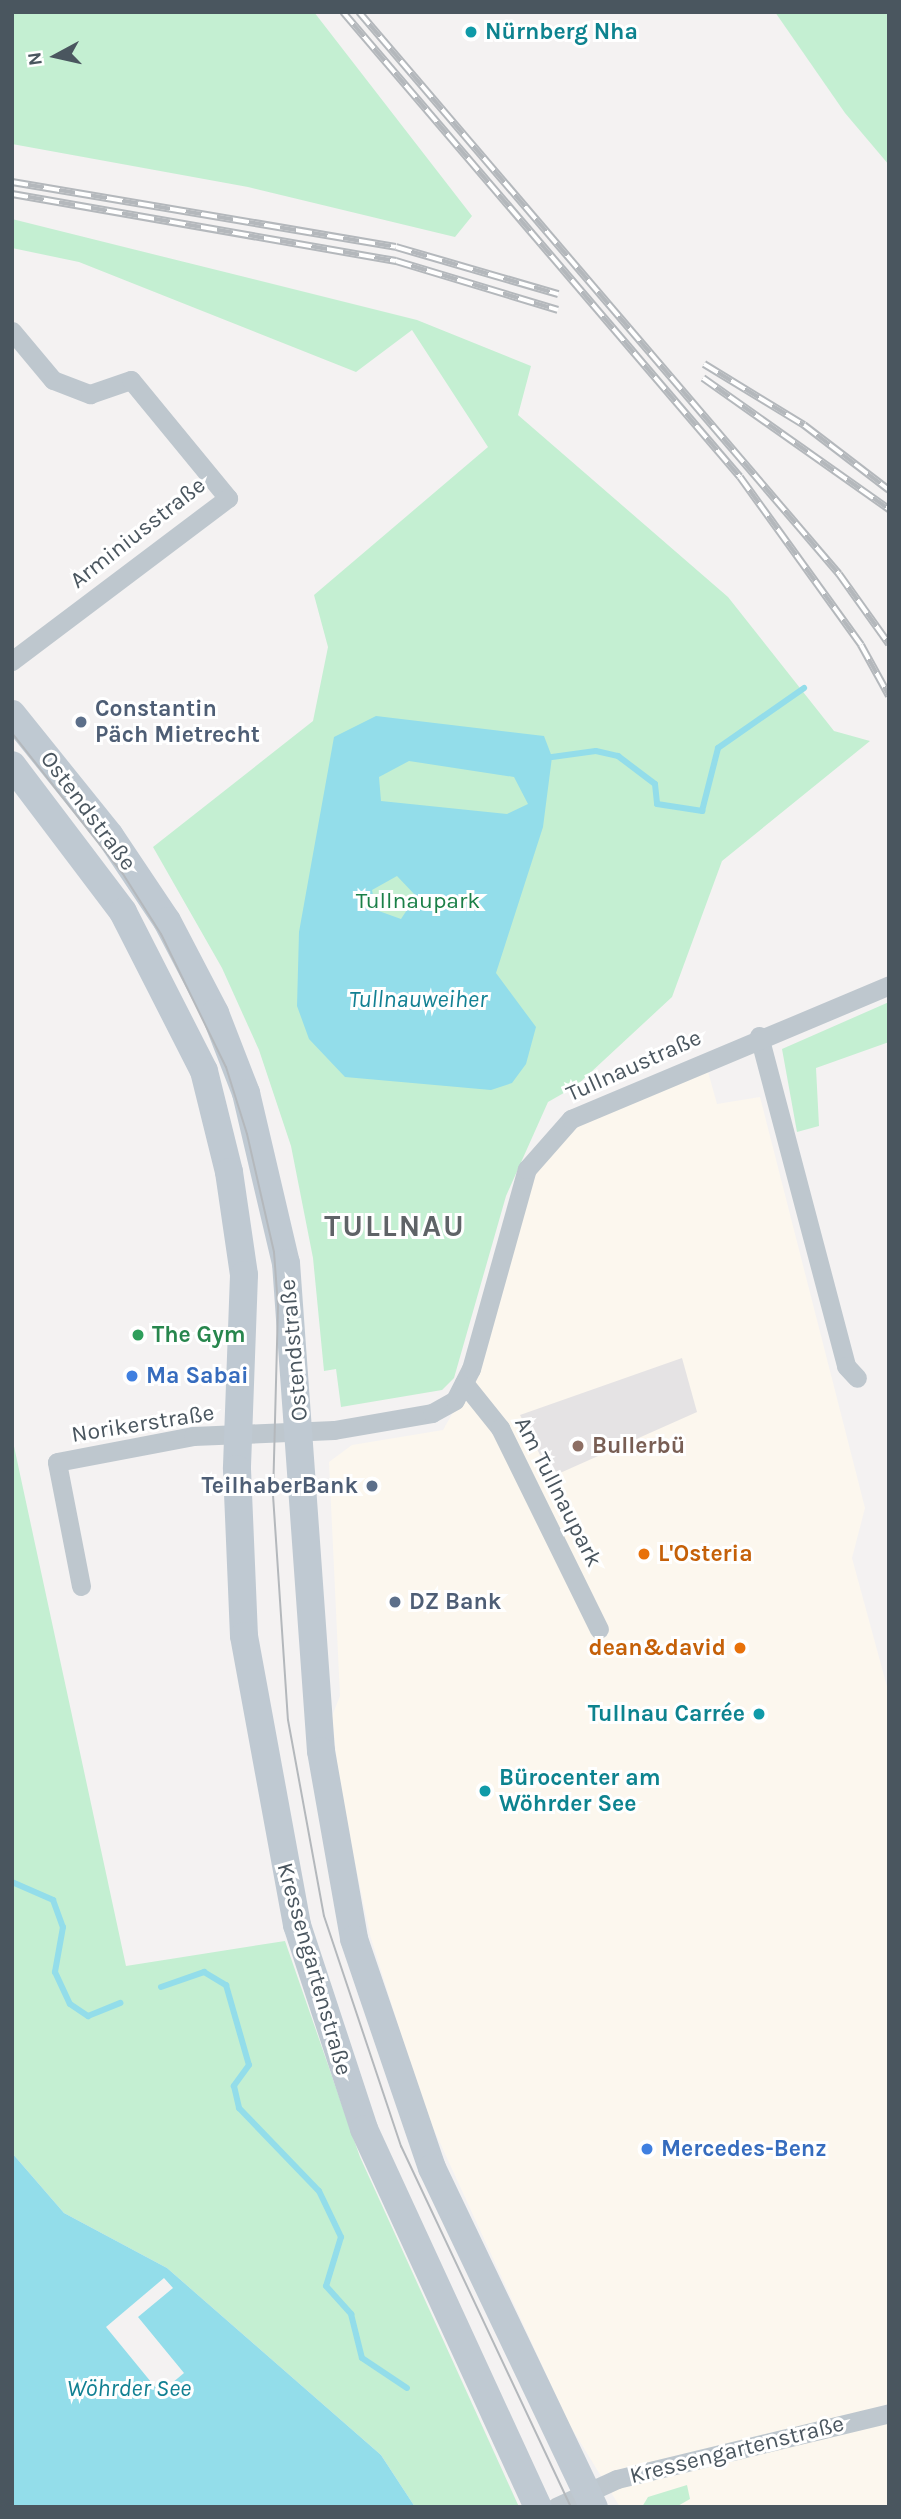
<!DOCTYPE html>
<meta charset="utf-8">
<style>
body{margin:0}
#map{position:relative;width:901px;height:2519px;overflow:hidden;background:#f4f2f2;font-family:Karla,sans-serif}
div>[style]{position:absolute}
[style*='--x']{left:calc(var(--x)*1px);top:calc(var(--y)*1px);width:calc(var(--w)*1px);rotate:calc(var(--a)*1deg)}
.commercial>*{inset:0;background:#fcf7ee}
.education>*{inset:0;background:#e5e3e4}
.green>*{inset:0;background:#c4efd2}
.water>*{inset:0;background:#93ddea}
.pier>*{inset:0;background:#f4f2f2}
.stream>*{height:6px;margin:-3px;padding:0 3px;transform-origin:3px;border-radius:3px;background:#93ddea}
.street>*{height:19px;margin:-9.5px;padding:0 9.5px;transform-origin:9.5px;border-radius:9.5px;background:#bec7ce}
.secondary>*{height:28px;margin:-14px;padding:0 14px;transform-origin:14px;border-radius:14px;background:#bfc9d2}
.tram>*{height:2px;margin:-1px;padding:0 1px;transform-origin:1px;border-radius:1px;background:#b4b8bc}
.rail>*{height:8px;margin-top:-4px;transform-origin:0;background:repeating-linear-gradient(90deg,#fff 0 16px,#b4b8bc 0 32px);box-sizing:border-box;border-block:2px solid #b4b8bc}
.dots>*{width:19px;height:19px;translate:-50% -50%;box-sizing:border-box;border:4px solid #fff;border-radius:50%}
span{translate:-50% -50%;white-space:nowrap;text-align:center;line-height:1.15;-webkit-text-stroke:6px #fff;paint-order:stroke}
.culture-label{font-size:23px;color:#0d838f;font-weight:700}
.left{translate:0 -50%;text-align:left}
.right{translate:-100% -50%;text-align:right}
.street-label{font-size:23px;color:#4a565f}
.service-label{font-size:23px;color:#4e5e75;font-weight:700}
.park-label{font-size:23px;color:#1b8048}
.leisure-label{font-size:23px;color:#27864d;font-weight:700}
.shop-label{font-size:23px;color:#366cbe;font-weight:700}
.education-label{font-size:23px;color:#785e54;font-weight:700}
.food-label{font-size:23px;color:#c56008;font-weight:700}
.water-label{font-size:24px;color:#128093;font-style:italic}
.district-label{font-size:30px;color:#5f6367;font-weight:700;letter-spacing:2px}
.frame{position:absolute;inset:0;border:14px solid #4a565f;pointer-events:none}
.north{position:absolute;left:21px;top:21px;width:70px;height:70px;-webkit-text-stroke:5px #fff;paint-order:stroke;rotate:262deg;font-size:19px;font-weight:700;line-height:28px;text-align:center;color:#4a565f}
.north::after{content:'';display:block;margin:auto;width:24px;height:32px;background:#4a565f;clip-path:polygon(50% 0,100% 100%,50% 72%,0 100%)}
</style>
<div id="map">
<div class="commercial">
<i style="clip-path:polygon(707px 1068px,717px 1104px,760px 1097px,865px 1508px,852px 1558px,889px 1694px,889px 2507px,620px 2507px,569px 2424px,424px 2108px,370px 1935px,340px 1790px,332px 1716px,340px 1696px,329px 1462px,352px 1445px,443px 1430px,476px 1372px,532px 1178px,553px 1148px,583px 1121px)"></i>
</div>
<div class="education">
<i style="clip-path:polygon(682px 1358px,697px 1412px,551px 1477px,520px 1415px)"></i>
</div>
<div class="green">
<i style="clip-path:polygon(12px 12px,314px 12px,472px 216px,455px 237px,248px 187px,12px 144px)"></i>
<i style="clip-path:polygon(775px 12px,889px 12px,889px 165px,845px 113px)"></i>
<i style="clip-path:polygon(12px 219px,417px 320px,531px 366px,518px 415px,728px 597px,834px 731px,870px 741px,722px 861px,672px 997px,576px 1086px,548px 1102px,506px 1196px,454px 1378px,442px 1390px,341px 1407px,336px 1369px,324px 1371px,313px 1258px,291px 1146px,259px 1050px,222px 968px,153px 847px,313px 721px,328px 647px,314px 595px,488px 447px,412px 330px,356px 372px,79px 262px,12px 248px)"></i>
<i style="clip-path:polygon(889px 1002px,889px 1042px,816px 1068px,819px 1126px,797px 1132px,782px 1049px)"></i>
<i style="clip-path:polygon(12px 1437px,126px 1966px,285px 1941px,360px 2157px,519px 2507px,415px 2507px,381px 2455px,167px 2268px,64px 2213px,12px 2153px)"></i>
<i style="clip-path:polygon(687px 2485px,690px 2499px,676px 2507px,642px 2507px,648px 2497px)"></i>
</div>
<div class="water">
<i style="clip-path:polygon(evenodd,376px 716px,544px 736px,552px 757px,543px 827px,496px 973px,536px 1027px,526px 1064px,512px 1083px,491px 1090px,345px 1077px,309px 1039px,297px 1006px,299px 932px,334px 737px,376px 716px,409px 761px,514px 777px,528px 804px,507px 814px,381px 801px,379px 777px,409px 761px,376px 716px,397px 876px,416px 896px,401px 919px,376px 910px,372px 890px,397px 876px)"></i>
<i style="clip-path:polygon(12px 2153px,64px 2213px,167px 2268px,381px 2455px,415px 2507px,12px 2507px)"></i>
</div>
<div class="pier">
<i style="clip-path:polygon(164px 2278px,173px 2288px,138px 2317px,184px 2373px,160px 2393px,106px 2327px)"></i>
</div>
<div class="stream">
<i style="--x:552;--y:757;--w:44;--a:-7.8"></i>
<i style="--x:596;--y:751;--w:23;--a:13"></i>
<i style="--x:618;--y:756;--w:46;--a:37.1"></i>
<i style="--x:655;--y:784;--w:20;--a:84"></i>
<i style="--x:657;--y:804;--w:46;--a:8.8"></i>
<i style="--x:702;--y:811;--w:65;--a:-75.7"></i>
<i style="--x:718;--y:748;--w:105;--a:-34.9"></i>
<i style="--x:12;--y:1882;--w:45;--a:23.7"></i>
<i style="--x:53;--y:1900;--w:29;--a:70"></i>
<i style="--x:63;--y:1927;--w:46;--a:100.1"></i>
<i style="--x:55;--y:1972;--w:35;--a:65"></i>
<i style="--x:70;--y:2004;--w:22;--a:34"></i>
<i style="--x:88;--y:2016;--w:35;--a:-22"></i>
<i style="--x:161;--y:1987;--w:46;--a:-19.2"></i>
<i style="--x:204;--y:1972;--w:26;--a:31"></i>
<i style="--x:226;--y:1985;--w:83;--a:74"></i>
<i style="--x:249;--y:2065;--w:26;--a:126"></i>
<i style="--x:234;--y:2086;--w:23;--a:77"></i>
<i style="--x:239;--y:2108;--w:115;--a:46.1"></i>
<i style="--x:319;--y:2191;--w:51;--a:64.4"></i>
<i style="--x:341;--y:2237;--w:51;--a:107"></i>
<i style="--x:326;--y:2286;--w:38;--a:48"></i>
<i style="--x:351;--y:2314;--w:45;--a:76"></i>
<i style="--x:362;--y:2358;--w:54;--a:33.7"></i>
</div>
<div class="street">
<i style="--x:12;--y:331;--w:64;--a:50.1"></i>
<i style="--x:53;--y:380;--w:40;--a:21"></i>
<i style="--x:90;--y:394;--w:43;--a:-18.9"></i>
<i style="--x:131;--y:380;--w:153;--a:50.6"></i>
<i style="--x:228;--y:498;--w:271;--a:143"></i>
<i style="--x:759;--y:1036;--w:341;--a:75.2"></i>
<i style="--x:846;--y:1366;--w:16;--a:47"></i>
<i style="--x:464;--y:1383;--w:58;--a:51.3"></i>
<i style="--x:500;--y:1428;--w:224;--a:63.8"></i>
<i style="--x:81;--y:1586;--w:126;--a:-101"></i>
<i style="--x:57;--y:1462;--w:138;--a:-10.8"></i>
<i style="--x:193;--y:1436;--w:141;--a:-2.4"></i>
<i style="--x:334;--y:1430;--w:99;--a:-9.8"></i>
<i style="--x:432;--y:1413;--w:26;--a:-29"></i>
<i style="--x:455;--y:1400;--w:35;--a:-63"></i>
<i style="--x:471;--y:1369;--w:208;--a:-74.4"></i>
<i style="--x:527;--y:1169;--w:67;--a:-48.7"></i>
<i style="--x:571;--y:1119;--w:345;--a:-22.8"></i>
<i style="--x:556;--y:2507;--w:67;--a:-24.7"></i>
<i style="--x:617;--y:2479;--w:280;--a:-13.6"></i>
</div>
<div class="secondary">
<i style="--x:12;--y:714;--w:156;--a:51.2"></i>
<i style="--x:110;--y:836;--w:102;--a:56.2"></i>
<i style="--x:167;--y:921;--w:104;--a:62.4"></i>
<i style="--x:215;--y:1013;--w:86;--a:68.8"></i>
<i style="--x:246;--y:1093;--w:175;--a:76.8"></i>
<i style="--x:286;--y:1263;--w:489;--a:85.9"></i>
<i style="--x:321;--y:1751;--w:191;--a:80"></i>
<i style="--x:354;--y:1939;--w:242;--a:71.2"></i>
<i style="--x:432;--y:2168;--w:376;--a:64.5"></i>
<i style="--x:12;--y:765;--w:184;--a:52.9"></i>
<i style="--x:123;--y:912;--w:178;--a:63"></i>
<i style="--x:204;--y:1071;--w:104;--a:76.1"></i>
<i style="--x:229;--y:1172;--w:104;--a:81.7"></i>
<i style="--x:244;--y:1275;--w:194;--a:92.1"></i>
<i style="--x:237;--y:1469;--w:167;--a:87.6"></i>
<i style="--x:244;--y:1636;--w:294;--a:79.6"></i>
<i style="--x:297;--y:1925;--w:215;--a:71.8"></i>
<i style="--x:364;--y:2129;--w:416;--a:65.3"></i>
</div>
<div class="tram">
<i style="--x:12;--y:733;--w:179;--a:51.8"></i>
<i style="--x:123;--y:874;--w:71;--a:57.7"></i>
<i style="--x:161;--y:934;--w:148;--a:64"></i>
<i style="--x:226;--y:1067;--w:70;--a:72.6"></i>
<i style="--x:247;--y:1134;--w:121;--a:77.1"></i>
<i style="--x:274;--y:1252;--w:54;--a:85.8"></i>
<i style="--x:278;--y:1306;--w:189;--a:91.5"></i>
<i style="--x:273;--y:1495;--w:225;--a:86.2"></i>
<i style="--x:288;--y:1720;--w:199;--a:79.6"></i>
<i style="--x:324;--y:1916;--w:243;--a:71.5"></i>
<i style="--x:401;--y:2146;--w:399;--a:64.8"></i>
</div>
<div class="rail">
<i style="--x:343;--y:12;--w:611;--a:49.51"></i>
<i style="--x:740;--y:477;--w:207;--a:54.2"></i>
<i style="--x:861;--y:645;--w:58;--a:61.2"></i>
<i style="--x:359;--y:12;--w:739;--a:49.5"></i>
<i style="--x:839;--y:574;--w:86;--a:54.5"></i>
<i style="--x:12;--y:182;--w:389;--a:9.6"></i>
<i style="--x:396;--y:247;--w:169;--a:16.2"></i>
<i style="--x:12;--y:194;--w:390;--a:9.9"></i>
<i style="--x:396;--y:261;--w:169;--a:16.8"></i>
<i style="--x:704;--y:364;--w:117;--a:31.4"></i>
<i style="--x:804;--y:425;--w:107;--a:37.4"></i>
<i style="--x:703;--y:378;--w:228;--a:35.2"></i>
</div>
<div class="dots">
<i style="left:471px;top:32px;background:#0f9aa8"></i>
<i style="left:81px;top:722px;background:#5c6f8a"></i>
<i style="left:138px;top:1335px;background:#2e9e5b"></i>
<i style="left:132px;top:1376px;background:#3f7fe0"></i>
<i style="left:578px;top:1446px;background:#8d6e63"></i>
<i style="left:372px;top:1486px;background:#5c6f8a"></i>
<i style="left:644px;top:1554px;background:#e8710a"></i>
<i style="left:395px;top:1602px;background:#5c6f8a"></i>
<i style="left:740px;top:1648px;background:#e8710a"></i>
<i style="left:759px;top:1714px;background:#0f9aa8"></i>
<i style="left:485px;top:1791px;background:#0f9aa8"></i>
<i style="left:647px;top:2149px;background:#3f7fe0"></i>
</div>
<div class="culture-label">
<span class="left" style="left:485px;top:32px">Nürnberg Nha</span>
<span class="right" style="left:745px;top:1714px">Tullnau Carrée</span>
<span class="left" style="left:499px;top:1791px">Bürocenter am<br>Wöhrder See</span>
</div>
<div class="street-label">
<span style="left:138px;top:533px;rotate:-38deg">Arminiusstraße</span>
<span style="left:88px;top:811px;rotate:53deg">Ostendstraße</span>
<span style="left:634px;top:1066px;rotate:-24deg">Tullnaustraße</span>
<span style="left:294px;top:1350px;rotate:-95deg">Ostendstraße</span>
<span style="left:143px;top:1424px;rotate:-9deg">Norikerstraße</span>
<span style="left:558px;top:1492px;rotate:63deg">Am Tullnaupark</span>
<span style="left:314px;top:1969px;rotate:74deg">Kressengartenstraße</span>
<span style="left:737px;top:2450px;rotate:-14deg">Kressengartenstraße</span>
</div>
<div class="service-label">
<span class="left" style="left:95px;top:722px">Constantin<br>Päch Mietrecht</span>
<span class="right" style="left:358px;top:1486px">TeilhaberBank</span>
<span class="left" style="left:409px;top:1602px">DZ Bank</span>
</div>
<div class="park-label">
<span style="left:418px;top:901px">Tullnaupark</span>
</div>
<div class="leisure-label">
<span class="left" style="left:152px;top:1335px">The Gym</span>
</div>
<div class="shop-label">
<span class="left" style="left:146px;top:1376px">Ma Sabai</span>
<span class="left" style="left:661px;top:2149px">Mercedes-Benz</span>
</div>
<div class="education-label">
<span class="left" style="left:592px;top:1446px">Bullerbü</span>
</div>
<div class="food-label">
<span class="left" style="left:658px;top:1554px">L'Osteria</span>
<span class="right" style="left:726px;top:1648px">dean&amp;david</span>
</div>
<div class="water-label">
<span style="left:418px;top:1000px">Tullnauweiher</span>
<span style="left:129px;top:2389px">Wöhrder See</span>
</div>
<div class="district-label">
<span style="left:395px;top:1226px">TULLNAU</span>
</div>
<div class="frame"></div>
<div class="north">N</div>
</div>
